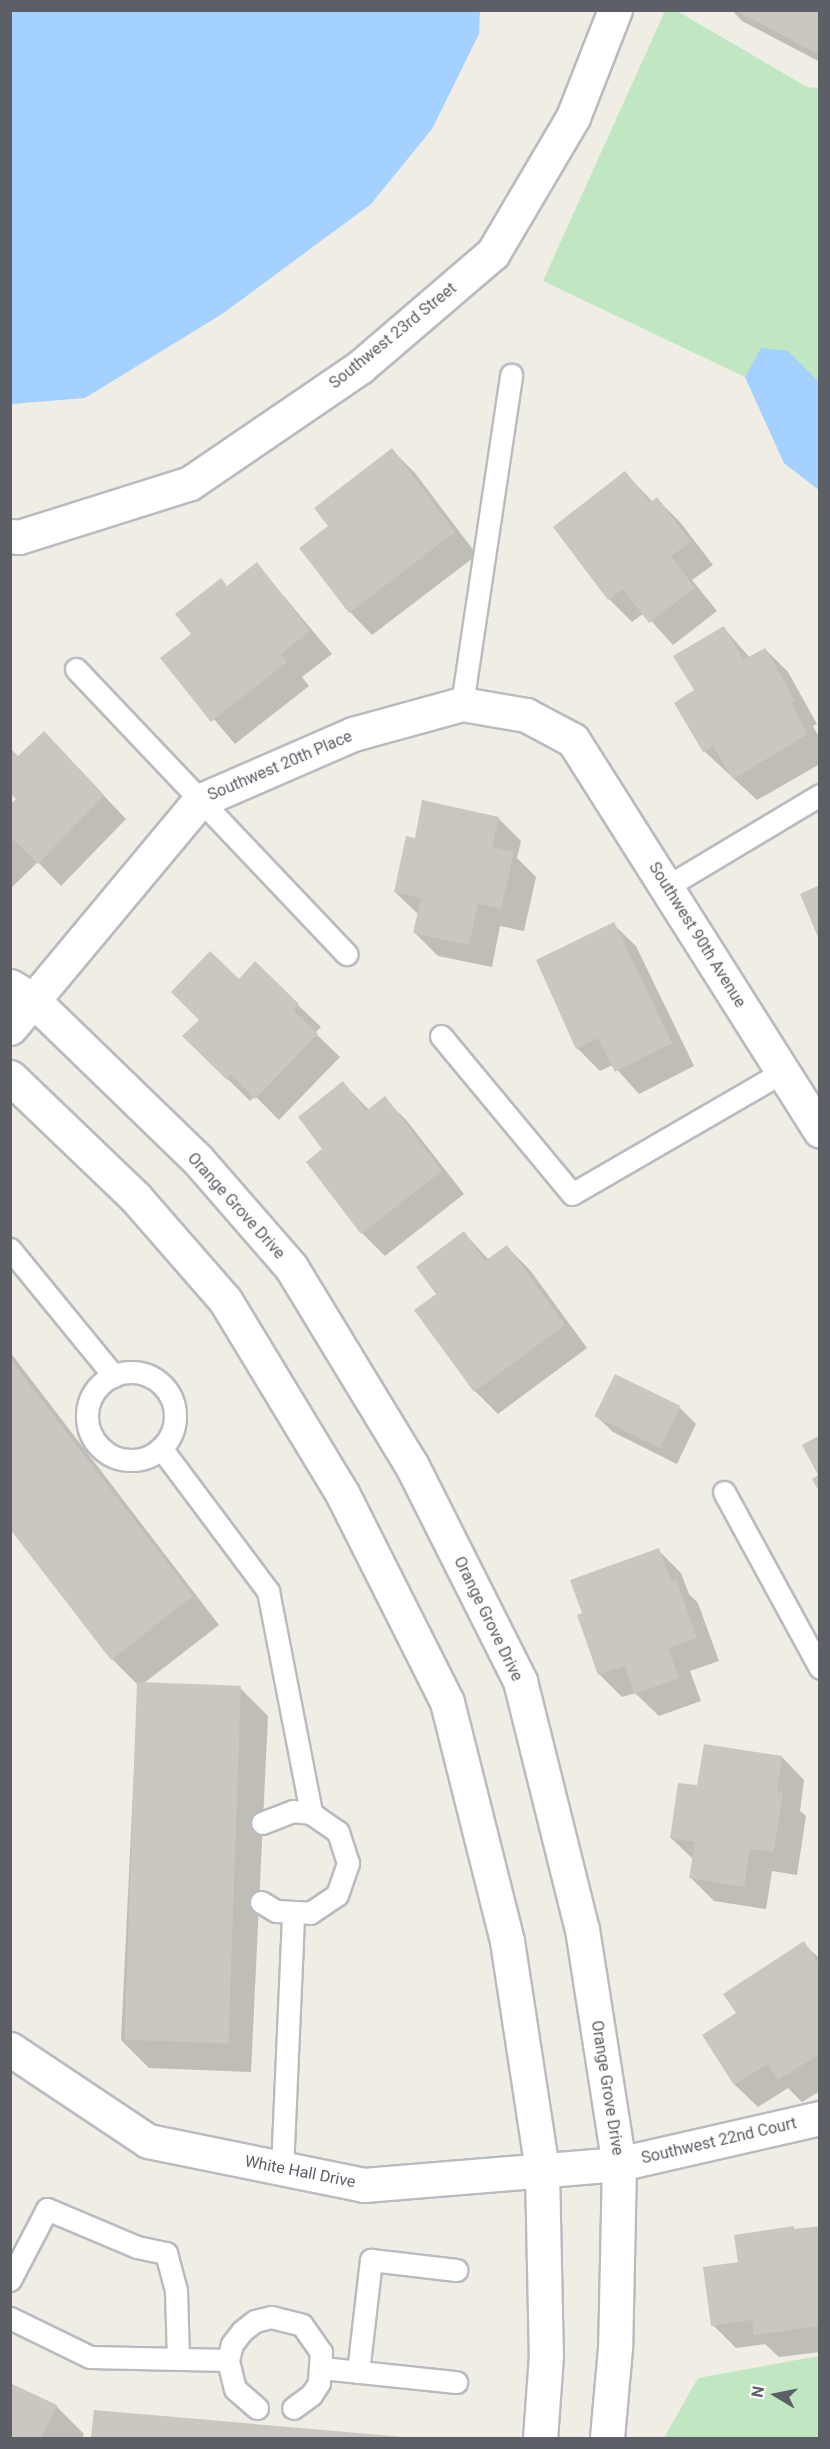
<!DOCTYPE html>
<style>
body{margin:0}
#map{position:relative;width:830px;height:2449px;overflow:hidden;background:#efede4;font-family:Roboto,sans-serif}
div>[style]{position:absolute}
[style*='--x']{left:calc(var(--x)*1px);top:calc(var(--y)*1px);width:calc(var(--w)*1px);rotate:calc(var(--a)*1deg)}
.green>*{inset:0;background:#c0e7c2}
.water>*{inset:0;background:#a4d1ff}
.shadow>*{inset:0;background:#0003}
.building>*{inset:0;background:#cac7c1;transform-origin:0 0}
.roads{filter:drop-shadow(2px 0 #b9bbc0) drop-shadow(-2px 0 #b9bbc0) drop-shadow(0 2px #b9bbc0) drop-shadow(0 -2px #b9bbc0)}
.lane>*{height:21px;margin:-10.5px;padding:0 10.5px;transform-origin:10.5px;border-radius:10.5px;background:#fff}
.lane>.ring{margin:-10.5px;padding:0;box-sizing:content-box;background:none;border:21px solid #fff;border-radius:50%}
.street>*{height:33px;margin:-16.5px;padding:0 16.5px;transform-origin:16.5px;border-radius:16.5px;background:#fff}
span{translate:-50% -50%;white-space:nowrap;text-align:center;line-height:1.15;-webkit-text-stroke:5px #fff;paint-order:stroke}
.street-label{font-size:16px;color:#5c5f65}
.frame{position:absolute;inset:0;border:12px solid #5c5f65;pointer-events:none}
.north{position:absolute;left:746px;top:2365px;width:60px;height:60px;-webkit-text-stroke:4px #fff;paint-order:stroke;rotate:280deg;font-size:16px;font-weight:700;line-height:24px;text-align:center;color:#5c5f65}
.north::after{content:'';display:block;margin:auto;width:21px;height:27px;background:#5c5f65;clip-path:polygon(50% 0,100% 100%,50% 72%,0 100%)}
</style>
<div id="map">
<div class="green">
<i style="clip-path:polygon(665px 11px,677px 11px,807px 87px,819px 88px,819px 490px,784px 463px,745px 377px,543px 281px)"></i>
<i style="clip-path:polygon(819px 2356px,819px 2438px,664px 2438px,698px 2378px)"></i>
</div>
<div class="water">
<i style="clip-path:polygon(11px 10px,480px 10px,480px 11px,479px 34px,432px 129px,371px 204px,222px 314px,85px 398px,11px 404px)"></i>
<i style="clip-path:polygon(761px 348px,788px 351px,819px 382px,819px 490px,784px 463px,745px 377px)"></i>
</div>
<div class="shadow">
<i style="clip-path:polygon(732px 10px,820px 10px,820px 62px,742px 21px)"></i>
<i style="clip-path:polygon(392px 450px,415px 473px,477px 555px,372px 635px,350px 612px,330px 526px)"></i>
<i style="clip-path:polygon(625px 473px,653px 502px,657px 499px,680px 522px,713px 565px,692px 580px,717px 611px,673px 645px,644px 613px,632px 622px,609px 599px)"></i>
<i style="clip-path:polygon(257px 564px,332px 654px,302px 677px,309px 686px,235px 744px,162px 658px,193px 634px,228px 587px)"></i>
<i style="clip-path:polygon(724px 628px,750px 658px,765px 649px,788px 672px,817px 724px,813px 726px,820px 739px,820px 764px,757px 800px,704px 751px,696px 691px)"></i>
<i style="clip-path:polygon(66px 756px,126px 819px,61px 886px,38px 862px,10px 889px,10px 806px,18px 799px,19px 758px)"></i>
<i style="clip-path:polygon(498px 818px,521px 841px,517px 858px,536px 877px,524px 931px,500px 926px,492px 967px,438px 956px,415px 933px,419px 915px,395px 892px)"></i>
<i style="clip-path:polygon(613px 924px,636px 946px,694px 1066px,639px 1094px,613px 1065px,600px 1071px,577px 1048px)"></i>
<i style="clip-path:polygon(239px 981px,298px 1005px,321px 1027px,315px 1033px,340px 1057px,279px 1120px,255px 1096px,250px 1101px,184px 1036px)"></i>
<i style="clip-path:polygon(343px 1083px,369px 1110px,384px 1098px,407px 1121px,464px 1194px,385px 1256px,362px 1233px,308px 1162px,324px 1149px)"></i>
<i style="clip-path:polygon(464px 1233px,489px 1260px,507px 1247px,530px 1270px,587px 1348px,498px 1414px,475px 1391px,438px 1294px)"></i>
<i style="clip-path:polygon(10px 1352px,219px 1625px,144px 1683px,240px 1688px,268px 1716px,251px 2072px,149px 2068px,121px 2040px,138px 1685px,112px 1659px,10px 1527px)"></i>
<i style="clip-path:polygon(680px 1408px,696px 1424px,677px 1464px,613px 1432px,596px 1416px)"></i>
<i style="clip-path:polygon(658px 1550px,681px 1573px,689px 1594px,698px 1603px,719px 1661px,690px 1671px,701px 1701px,659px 1716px,635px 1693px,622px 1697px,599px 1674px)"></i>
<i style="clip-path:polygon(782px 1757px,804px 1780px,800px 1811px,806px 1816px,797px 1875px,772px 1871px,766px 1909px,714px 1901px,691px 1878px,694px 1860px,671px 1838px)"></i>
<i style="clip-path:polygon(803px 1943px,820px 1959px,820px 2091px,802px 2102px,788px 2088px,758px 2107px,735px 2085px,704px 2035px,738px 2014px)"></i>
<i style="clip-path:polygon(820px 2227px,820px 2352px,779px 2357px,765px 2344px,736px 2348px,713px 2325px,740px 2264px)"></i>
<i style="clip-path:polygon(10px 2385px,56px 2406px,84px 2434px,82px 2438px,10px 2438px)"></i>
<i style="clip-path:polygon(95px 2412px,406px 2438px,92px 2438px)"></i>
</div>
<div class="building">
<i style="clip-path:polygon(735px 10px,820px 10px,820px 55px)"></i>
<i style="clip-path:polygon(392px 448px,455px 532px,349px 613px,299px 548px,328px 526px,314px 508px)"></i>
<i style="clip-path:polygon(625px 471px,650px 503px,657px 497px,691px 542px,671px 556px,695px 588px,649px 623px,623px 589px,608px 600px,553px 527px)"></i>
<i style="clip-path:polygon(257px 562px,310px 631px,281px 654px,287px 662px,211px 722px,160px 658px,191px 634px,175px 614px,221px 578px,227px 586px)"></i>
<i style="clip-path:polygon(724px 626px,743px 660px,765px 648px,795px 700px,791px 703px,808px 734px,733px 779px,713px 746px,703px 752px,674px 703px,694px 690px,673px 656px)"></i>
<i style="clip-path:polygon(44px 731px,104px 795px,38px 864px,14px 840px,10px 844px,10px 804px,16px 799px,10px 793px,10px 748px,18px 756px)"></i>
<i style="clip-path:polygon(422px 800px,499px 817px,492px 847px,514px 852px,501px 909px,478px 904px,469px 945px,413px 933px,421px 898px,394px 892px,406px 836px,415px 838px)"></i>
<i style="clip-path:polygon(820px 885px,820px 942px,800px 894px)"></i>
<i style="clip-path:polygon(614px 922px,672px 1043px,615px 1072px,598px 1038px,576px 1049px,536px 960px)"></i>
<i style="clip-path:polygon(210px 951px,239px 979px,255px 961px,299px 1004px,293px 1010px,318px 1034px,255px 1099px,231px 1074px,227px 1080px,182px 1036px,199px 1020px,171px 992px)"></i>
<i style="clip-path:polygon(343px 1081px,366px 1111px,385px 1096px,442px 1171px,361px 1234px,306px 1162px,322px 1149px,298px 1117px)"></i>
<i style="clip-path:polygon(464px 1231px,485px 1261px,507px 1245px,565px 1325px,474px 1392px,414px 1310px,436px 1294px,416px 1267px)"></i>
<i style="clip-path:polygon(10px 1359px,193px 1596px,111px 1660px,10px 1529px)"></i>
<i style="left:615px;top:1374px;width:73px;height:47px;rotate:26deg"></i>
<i style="clip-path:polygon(820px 1435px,820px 1493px,812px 1479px,818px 1475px,802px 1445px)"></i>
<i style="clip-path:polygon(659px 1548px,671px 1581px,676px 1579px,697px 1638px,668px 1648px,679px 1678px,634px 1694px,625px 1666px,598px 1675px,577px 1615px,582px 1613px,570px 1580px)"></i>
<i style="left:137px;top:1682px;width:104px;height:358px;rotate:2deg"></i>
<i style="clip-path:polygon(704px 1744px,782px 1756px,777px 1791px,783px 1792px,774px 1852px,750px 1849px,744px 1887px,689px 1878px,695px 1842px,670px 1838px,678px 1783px,697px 1785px)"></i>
<i style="clip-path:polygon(804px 1941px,820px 1966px,820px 2054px,778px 2080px,768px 2064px,734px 2085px,702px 2035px,736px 2013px,723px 1994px)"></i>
<i style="clip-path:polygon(794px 2226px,794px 2229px,820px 2226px,820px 2326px,754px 2335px,752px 2320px,711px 2326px,703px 2267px,738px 2262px,734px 2235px)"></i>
<i style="clip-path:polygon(10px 2383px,57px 2405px,41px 2438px,10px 2438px)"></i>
<i style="clip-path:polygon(94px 2410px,404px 2437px,404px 2438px,91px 2438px)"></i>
</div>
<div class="roads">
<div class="lane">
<i style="--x:76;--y:669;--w:393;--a:46.5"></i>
<i style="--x:462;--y:704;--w:333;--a:-81.5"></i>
<i style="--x:666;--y:887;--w:179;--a:-30.9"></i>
<i style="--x:441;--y:1036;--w:205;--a:50.3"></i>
<i style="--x:572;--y:1194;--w:245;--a:-30.1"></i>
<i style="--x:10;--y:1249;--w:164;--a:50.7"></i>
<i class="ring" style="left:87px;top:1372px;width:67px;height:67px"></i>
<i style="--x:161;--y:1448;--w:179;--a:53.2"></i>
<i style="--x:268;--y:1591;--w:226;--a:79"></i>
<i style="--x:724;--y:1492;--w:200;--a:61.4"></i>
<i style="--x:261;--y:1902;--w:17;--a:31"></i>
<i style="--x:276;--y:1911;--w:34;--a:3"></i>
<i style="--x:310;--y:1913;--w:32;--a:-34"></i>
<i style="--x:337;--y:1895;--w:34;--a:-71"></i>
<i style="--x:348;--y:1863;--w:33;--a:-108"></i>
<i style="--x:338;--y:1832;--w:33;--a:-145"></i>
<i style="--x:311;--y:1813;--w:18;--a:-174"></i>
<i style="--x:293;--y:1811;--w:33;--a:159"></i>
<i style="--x:282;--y:2169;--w:254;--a:-87.5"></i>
<i style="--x:10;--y:2280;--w:80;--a:-62.5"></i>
<i style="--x:47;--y:2209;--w:98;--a:22.9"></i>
<i style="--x:137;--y:2247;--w:30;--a:12"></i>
<i style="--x:166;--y:2253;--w:39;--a:75"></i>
<i style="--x:176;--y:2291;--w:67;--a:88.3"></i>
<i style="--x:10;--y:2318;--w:89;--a:26"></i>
<i style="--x:90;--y:2357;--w:138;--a:1.2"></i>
<i style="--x:322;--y:2368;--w:135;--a:6"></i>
<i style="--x:358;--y:2372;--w:113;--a:-83.4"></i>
<i style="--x:371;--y:2260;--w:86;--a:6.7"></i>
<i style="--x:257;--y:2408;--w:29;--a:-139"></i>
<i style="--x:235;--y:2389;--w:30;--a:-104"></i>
<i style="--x:228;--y:2360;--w:16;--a:-76"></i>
<i style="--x:232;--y:2344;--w:16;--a:-52"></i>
<i style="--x:242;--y:2331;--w:16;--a:-38"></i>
<i style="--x:255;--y:2321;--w:16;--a:-14"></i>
<i style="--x:271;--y:2317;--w:32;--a:14"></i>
<i style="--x:302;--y:2325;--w:33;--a:55"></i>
<i style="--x:321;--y:2352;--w:31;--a:94"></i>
<i style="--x:319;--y:2383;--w:14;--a:124"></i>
<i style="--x:311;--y:2395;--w:22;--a:144"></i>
</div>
<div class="street">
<i style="--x:10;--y:536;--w:9;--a:6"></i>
<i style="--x:19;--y:537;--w:179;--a:-17.5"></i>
<i style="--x:190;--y:483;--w:206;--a:-34.3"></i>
<i style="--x:360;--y:367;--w:175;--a:-40.6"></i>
<i style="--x:493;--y:253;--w:158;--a:-59.5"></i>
<i style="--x:573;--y:117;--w:115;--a:-68.6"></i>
<i style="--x:10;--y:986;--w:27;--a:31"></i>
<i style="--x:33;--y:1000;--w:230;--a:44.1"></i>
<i style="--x:198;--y:1160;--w:142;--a:49"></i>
<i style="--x:291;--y:1267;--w:233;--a:58.7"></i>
<i style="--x:412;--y:1466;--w:241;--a:63.3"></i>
<i style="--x:520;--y:1681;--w:256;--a:76"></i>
<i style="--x:582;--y:1929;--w:238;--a:81.1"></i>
<i style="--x:619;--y:2164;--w:184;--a:91.2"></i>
<i style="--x:615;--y:2348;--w:90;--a:95.1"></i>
<i style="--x:10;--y:1028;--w:295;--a:-50.2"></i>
<i style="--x:199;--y:801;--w:168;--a:-23.5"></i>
<i style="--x:353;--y:734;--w:113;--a:-15.4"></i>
<i style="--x:462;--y:704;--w:65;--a:9.8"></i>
<i style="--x:526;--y:715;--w:53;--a:28"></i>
<i style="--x:573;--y:740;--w:462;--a:57.7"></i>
<i style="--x:10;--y:1077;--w:175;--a:43.8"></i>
<i style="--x:136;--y:1198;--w:135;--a:48.9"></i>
<i style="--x:225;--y:1300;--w:226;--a:58.8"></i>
<i style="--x:342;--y:1493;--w:234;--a:63.3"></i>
<i style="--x:447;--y:1702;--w:246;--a:75.9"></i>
<i style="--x:507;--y:1941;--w:232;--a:81.3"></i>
<i style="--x:542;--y:2170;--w:185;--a:88.8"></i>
<i style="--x:546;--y:2355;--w:83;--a:94.1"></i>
<i style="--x:10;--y:2049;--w:166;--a:33.7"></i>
<i style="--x:148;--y:2141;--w:220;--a:11.5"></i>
<i style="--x:364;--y:2185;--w:256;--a:-4.7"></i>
<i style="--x:619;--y:2164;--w:206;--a:-12.9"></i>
</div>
</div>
<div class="street-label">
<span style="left:393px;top:336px;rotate:-39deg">Southwest 23rd Street</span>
<span style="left:280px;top:766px;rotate:-23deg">Southwest 20th Place</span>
<span style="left:697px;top:935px;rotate:58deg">Southwest 90th Avenue</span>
<span style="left:236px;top:1206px;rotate:48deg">Orange Grove Drive</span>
<span style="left:488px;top:1619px;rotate:64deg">Orange Grove Drive</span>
<span style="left:607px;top:2088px;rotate:81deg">Orange Grove Drive</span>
<span style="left:719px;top:2141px;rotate:-13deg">Southwest 22nd Court</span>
<span style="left:300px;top:2172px;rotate:11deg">White Hall Drive</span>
</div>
<div class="frame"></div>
<div class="north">N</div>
</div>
